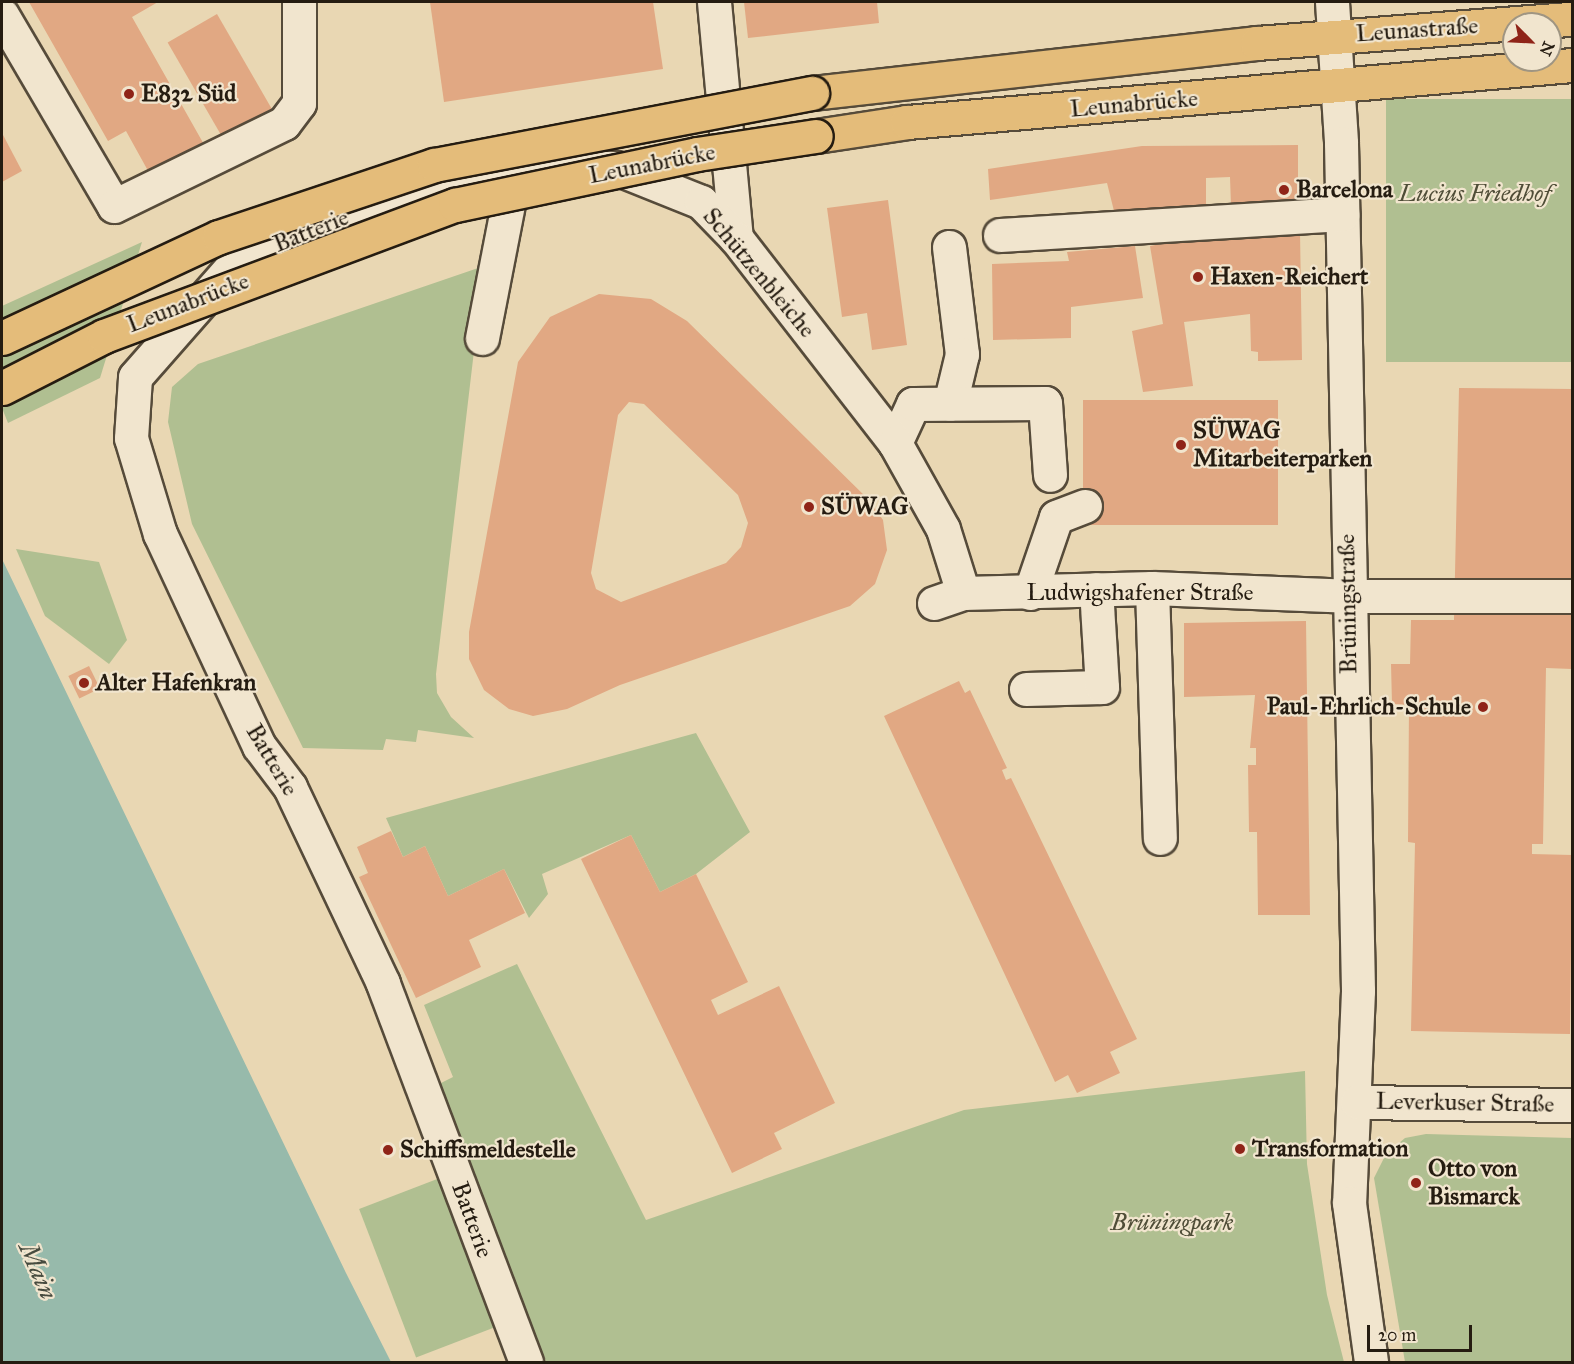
<!DOCTYPE html>
<meta charset="utf-8">
<style>
body{margin:0}
#map{position:relative;width:1574px;height:1364px;overflow:hidden;background:#e9d7b3;font-family:"IM FELL Great Primer",serif}
div>[style]{position:absolute}
[style*='--x']{left:calc(var(--x)*1px);top:calc(var(--y)*1px);width:calc(var(--w)*1px);rotate:calc(var(--a)*1deg)}
.green>*{inset:0;background:#b0bf91;transform-origin:0 0}
.water>*{inset:0;background:#97baab}
.building>*{inset:0;background:#e1a883;transform-origin:0 0}
.roads{filter:drop-shadow(2px 0 #564b3a) drop-shadow(-2px 0 #564b3a) drop-shadow(0 2px #564b3a) drop-shadow(0 -2px #564b3a)}
.minor>*{height:33px;margin:-16.5px;padding:0 16.5px;transform-origin:16.5px;border-radius:16.5px;background:#f1e5ce}
.major>*{height:33px;margin:-16.5px;padding:0 16.5px;transform-origin:16.5px;border-radius:16.5px;background:#e4bc7a}
.bridges{filter:drop-shadow(2px 0 #251c11) drop-shadow(-2px 0 #251c11) drop-shadow(0 2px #251c11) drop-shadow(0 -2px #251c11)}
.major-bridge>*{height:33px;margin:-16.5px;padding:0 16.5px;transform-origin:16.5px;border-radius:16.5px;background:#e4bc7a}
.dots>*{width:16px;height:16px;translate:-50% -50%;box-sizing:border-box;border:3px solid #f1e5ce;border-radius:50%}
span{translate:-50% -50%;white-space:nowrap;text-align:center;line-height:1.15;-webkit-text-stroke:4.5px #f1e5ce;paint-order:stroke}
.street-label{font-size:24px;color:#251c11}
.poi-label{font-size:24px;color:#251c11;font-weight:700}
.left{translate:0 -50%;text-align:left}
.right{translate:-100% -50%;text-align:right}
.park-label{font-size:24px;color:#4f4d37;font-style:italic}
.water-label{font-size:26px;color:#474b3f;font-style:italic}
.frame{position:absolute;inset:0;border:3px solid #251c11;pointer-events:none}
.north{position:absolute;left:1502px;top:12px;width:60px;height:60px;box-sizing:border-box;background:#f1e5ce;border:2px solid #9f9582;border-radius:50%;rotate:114deg;font-size:16px;font-weight:700;line-height:24px;text-align:center;color:#251c11}
.north::after{content:'';display:block;margin:auto;width:21px;height:27px;background:#8f2418;clip-path:polygon(50% 0,100% 100%,50% 72%,0 100%)}
.scale{position:absolute;left:1367px;top:1325px;width:105px;height:27px;box-sizing:border-box;border:3px solid #251c11;border-top:0;padding-left:8px;font-size:18px;line-height:21px;white-space:nowrap;color:#251c11;-webkit-text-stroke:4px #f1e5ce;paint-order:stroke}
</style>
<div id="map">
<div class="green">
<i style="left:1572px;top:99px;width:263px;height:186px;rotate:90deg"></i>
<i style="clip-path:polygon(142px 242px,100px 378px,8px 423px,2px 408px,2px 306px)"></i>
<i style="clip-path:polygon(484px 266px,436px 674px,437px 693px,451px 717px,474px 738px,418px 730px,416px 742px,386px 739px,383px 750px,303px 748px,192px 524px,168px 422px,172px 387px,198px 364px)"></i>
<i style="clip-path:polygon(16px 549px,99px 562px,127px 640px,109px 664px,45px 616px)"></i>
<i style="clip-path:polygon(696px 733px,750px 832px,696px 874px,660px 892px,631px 835px,542px 874px,548px 894px,529px 918px,504px 869px,448px 896px,425px 846px,403px 857px,386px 818px)"></i>
<i style="clip-path:polygon(517px 964px,646px 1220px,964px 1110px,1305px 1071px,1307px 1164px,1327px 1295px,1344px 1362px,546px 1362px,433px 1087px,453px 1077px,424px 1005px)"></i>
<i style="clip-path:polygon(1426px 1134px,1572px 1138px,1572px 1362px,1405px 1362px,1374px 1178px,1386px 1154px,1405px 1138px)"></i>
<i style="left:445px;top:1176px;width:159px;height:92px;rotate:69deg"></i>
</div>
<div class="water">
<i style="clip-path:polygon(2px 559px,346px 1273px,391px 1362px,2px 1362px)"></i>
</div>
<div class="building">
<i style="clip-path:polygon(29px 2px,158px 2px,132px 17px,206px 148px,152px 178px,126px 131px,108px 141px)"></i>
<i style="clip-path:polygon(430px 2px,653px 2px,663px 69px,444px 102px)"></i>
<i style="clip-path:polygon(744px 2px,877px 2px,879px 23px,748px 38px)"></i>
<i style="left:217px;top:14px;width:112px;height:57px;rotate:60deg"></i>
<i style="clip-path:polygon(2px 133px,22px 171px,2px 182px)"></i>
<i style="clip-path:polygon(1298px 145px,1298px 199px,1231px 206px,1230px 177px,1206px 178px,1206px 207px,1115px 215px,1107px 183px,990px 200px,988px 169px,1142px 146px)"></i>
<i style="clip-path:polygon(888px 200px,907px 345px,872px 350px,867px 313px,842px 317px,827px 208px)"></i>
<i style="clip-path:polygon(1300px 231px,1302px 360px,1258px 361px,1258px 352px,1251px 351px,1250px 314px,1184px 322px,1193px 386px,1143px 392px,1132px 331px,1163px 324px,1150px 246px,1224px 232px)"></i>
<i style="clip-path:polygon(1135px 246px,1143px 298px,1071px 307px,1071px 338px,993px 340px,992px 264px,1069px 261px,1067px 252px)"></i>
<i style="clip-path:polygon(evenodd,599px 294px,651px 299px,687px 321px,870px 501px,883px 520px,887px 550px,875px 584px,850px 606px,620px 685px,567px 709px,533px 716px,509px 709px,484px 690px,469px 659px,469px 632px,518px 362px,550px 317px,599px 294px,629px 402px,644px 404px,738px 495px,748px 523px,741px 547px,726px 563px,621px 602px,596px 589px,591px 573px,618px 415px,629px 402px)"></i>
<i style="clip-path:polygon(1459px 388px,1572px 389px,1572px 669px,1546px 668px,1543px 844px,1532px 844px,1532px 854px,1572px 855px,1570px 1034px,1411px 1031px,1415px 843px,1408px 842px,1409px 705px,1392px 704px,1391px 664px,1410px 664px,1411px 620px,1454px 620px)"></i>
<i style="left:1278px;top:400px;width:125px;height:195px;rotate:90deg"></i>
<i style="clip-path:polygon(1306px 621px,1310px 915px,1258px 915px,1257px 832px,1249px 832px,1248px 765px,1256px 765px,1256px 748px,1250px 748px,1255px 695px,1184px 697px,1184px 623px)"></i>
<i style="left:89px;top:666px;width:25px;height:23px;rotate:64deg"></i>
<i style="clip-path:polygon(959px 681px,965px 693px,970px 690px,1007px 768px,1002px 770px,1006px 780px,1011px 778px,1137px 1039px,1110px 1052px,1120px 1073px,1077px 1093px,1068px 1075px,1055px 1082px,884px 716px)"></i>
<i style="clip-path:polygon(391px 831px,403px 857px,425px 846px,448px 896px,504px 869px,525px 913px,469px 940px,481px 967px,416px 998px,359px 877px,368px 873px,357px 847px)"></i>
<i style="clip-path:polygon(631px 835px,660px 892px,696px 874px,748px 982px,711px 1000px,718px 1015px,779px 986px,835px 1103px,774px 1133px,782px 1149px,732px 1173px,581px 859px)"></i>
</div>
<div class="roads">
<div class="minor">
<i style="--x:714;--y:2;--w:237;--a:84.7"></i>
<i style="--x:1332;--y:2;--w:141;--a:86.3"></i>
<i style="--x:1341;--y:143;--w:848;--a:88.85"></i>
<i style="--x:1358;--y:991;--w:212;--a:92.4"></i>
<i style="--x:1349;--y:1203;--w:161;--a:82.1"></i>
<i style="--x:2;--y:15;--w:221;--a:59.6"></i>
<i style="--x:114;--y:206;--w:189;--a:-26"></i>
<i style="--x:284;--y:123;--w:25;--a:-53"></i>
<i style="--x:299;--y:103;--w:101;--a:-90"></i>
<i style="--x:1000;--y:235;--w:343;--a:-3.5"></i>
<i style="--x:949;--y:247;--w:108;--a:83.1"></i>
<i style="--x:962;--y:354;--w:51;--a:103.5"></i>
<i style="--x:482;--y:338;--w:172;--a:-79"></i>
<i style="--x:895;--y:443;--w:43;--a:-65.2"></i>
<i style="--x:913;--y:404;--w:132;--a:-0.4"></i>
<i style="--x:1045;--y:403;--w:72;--a:86"></i>
<i style="--x:1152;--y:588;--w:250;--a:88.2"></i>
<i style="--x:1030;--y:593;--w:80;--a:-71.1"></i>
<i style="--x:1056;--y:517;--w:31;--a:-21"></i>
<i style="--x:934;--y:603;--w:31;--a:-19"></i>
<i style="--x:963;--y:593;--w:189;--a:-1.5"></i>
<i style="--x:1152;--y:588;--w:195;--a:2.3"></i>
<i style="--x:1347;--y:596;--w:225;--a:0"></i>
<i style="--x:1026;--y:689;--w:76;--a:-1.5"></i>
<i style="--x:1102;--y:687;--w:98;--a:-93.5"></i>
<i style="--x:1357;--y:1102;--w:215;--a:0.8"></i>
<i style="--x:526;--y:1362;--w:405;--a:-110.7"></i>
<i style="--x:383;--y:983;--w:217;--a:-115.4"></i>
<i style="--x:290;--y:787;--w:51;--a:-127.1"></i>
<i style="--x:259;--y:746;--w:234;--a:-115"></i>
<i style="--x:160;--y:534;--w:100;--a:-106.8"></i>
<i style="--x:131;--y:438;--w:61;--a:-86.2"></i>
<i style="--x:135;--y:377;--w:152;--a:-48.7"></i>
<i style="--x:235;--y:263;--w:162;--a:-22.5"></i>
<i style="--x:385;--y:201;--w:135;--a:-15.1"></i>
<i style="--x:515;--y:166;--w:101;--a:1.1"></i>
<i style="--x:616;--y:168;--w:92;--a:21.8"></i>
<i style="--x:701;--y:202;--w:50;--a:45.8"></i>
<i style="--x:736;--y:238;--w:259;--a:52.2"></i>
<i style="--x:895;--y:443;--w:98;--a:60.8"></i>
<i style="--x:943;--y:529;--w:67;--a:72.6"></i>
</div>
<div class="major">
<i style="--x:812;--y:93;--w:448;--a:-6.4"></i>
<i style="--x:1257;--y:43;--w:316;--a:-4.4"></i>
<i style="--x:816;--y:136;--w:92;--a:-8.7"></i>
<i style="--x:907;--y:122;--w:667;--a:-4.9"></i>
</div>
</div>
<div class="bridges">
<div class="major-bridge">
<i style="--x:2;--y:338;--w:239;--a:-25"></i>
<i style="--x:219;--y:237;--w:227;--a:-18.5"></i>
<i style="--x:434;--y:165;--w:385;--a:-10.8"></i>
<i style="--x:2;--y:388;--w:114;--a:-27"></i>
<i style="--x:104;--y:336;--w:375;--a:-20.5"></i>
<i style="--x:455;--y:205;--w:247;--a:-11.9"></i>
<i style="--x:697;--y:154;--w:120;--a:-8.6"></i>
</div>
</div>
<div class="dots">
<i style="left:129px;top:94px;background:#8f2418"></i>
<i style="left:1284px;top:190px;background:#8f2418"></i>
<i style="left:1198px;top:277px;background:#8f2418"></i>
<i style="left:1181px;top:445px;background:#8f2418"></i>
<i style="left:809px;top:507px;background:#8f2418"></i>
<i style="left:84px;top:683px;background:#8f2418"></i>
<i style="left:1483px;top:707px;background:#8f2418"></i>
<i style="left:1240px;top:1149px;background:#8f2418"></i>
<i style="left:388px;top:1150px;background:#8f2418"></i>
<i style="left:1416px;top:1183px;background:#8f2418"></i>
</div>
<div class="street-label">
<span style="left:1417px;top:30px;rotate:-4deg">Leunastraße</span>
<span style="left:1134px;top:104px;rotate:-5deg">Leunabrücke</span>
<span style="left:652px;top:164px;rotate:-11deg">Leunabrücke</span>
<span style="left:311px;top:231px;rotate:-22deg">Batterie</span>
<span style="left:759px;top:273px;rotate:50deg">Schützenbleiche</span>
<span style="left:188px;top:303px;rotate:-21deg">Leunabrücke</span>
<span style="left:1140px;top:593px">Ludwigshafener Straße</span>
<span style="left:1348px;top:604px;rotate:-91deg">Brüningstraße</span>
<span style="left:272px;top:760px;rotate:59deg">Batterie</span>
<span style="left:1465px;top:1103px;rotate:1deg">Leverkuser Straße</span>
<span style="left:472px;top:1220px;rotate:70deg">Batterie</span>
</div>
<div class="poi-label">
<span class="left" style="left:141px;top:94px">E832 Süd</span>
<span class="left" style="left:1296px;top:190px">Barcelona</span>
<span class="left" style="left:1210px;top:277px">Haxen-Reichert</span>
<span class="left" style="left:1193px;top:445px">SÜWAG<br>Mitarbeiterparken</span>
<span class="left" style="left:821px;top:507px">SÜWAG</span>
<span class="left" style="left:96px;top:683px">Alter Hafenkran</span>
<span class="right" style="left:1471px;top:707px">Paul-Ehrlich-Schule</span>
<span class="left" style="left:1252px;top:1149px">Transformation</span>
<span class="left" style="left:400px;top:1150px">Schiffsmeldestelle</span>
<span class="left" style="left:1428px;top:1183px">Otto von<br>Bismarck</span>
</div>
<div class="park-label">
<span style="left:1475px;top:194px">Lucius Friedhof</span>
<span style="left:1172px;top:1223px">Brüningpark</span>
</div>
<div class="water-label">
<span style="left:38px;top:1271px;rotate:67deg">Main</span>
</div>
<div class="frame"></div>
<div class="north">N</div>
<div class="scale">20 m</div>
</div>
